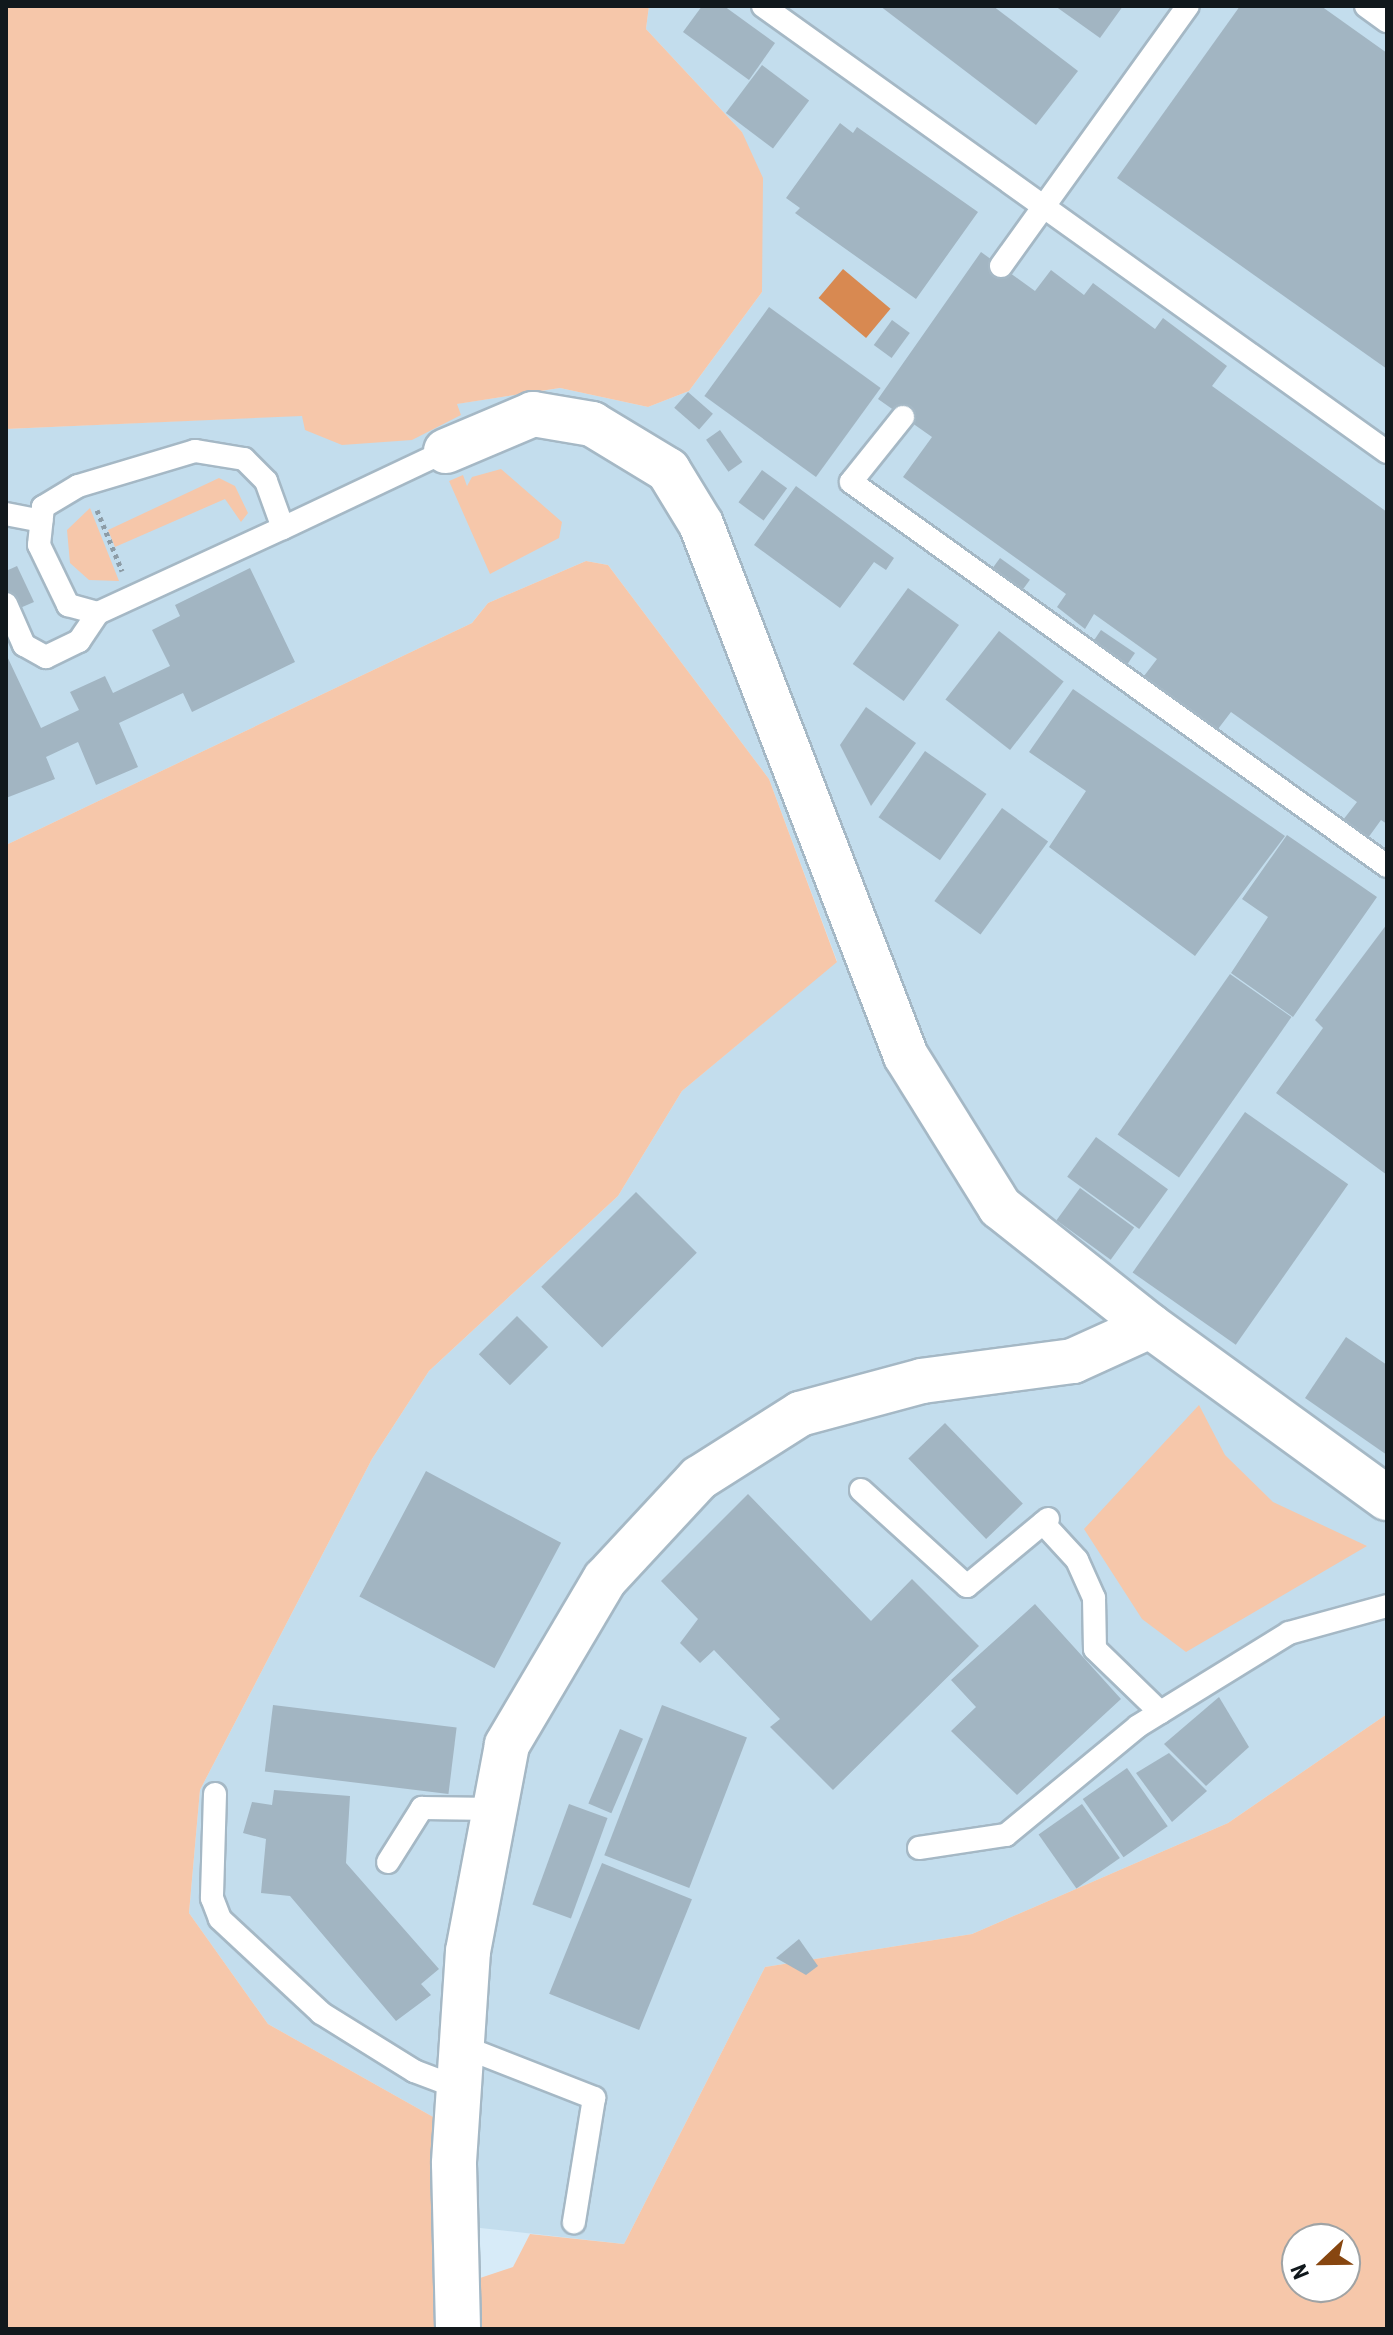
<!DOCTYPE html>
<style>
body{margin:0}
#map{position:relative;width:1393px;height:2335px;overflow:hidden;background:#d7ebf8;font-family:"Roboto Condensed",sans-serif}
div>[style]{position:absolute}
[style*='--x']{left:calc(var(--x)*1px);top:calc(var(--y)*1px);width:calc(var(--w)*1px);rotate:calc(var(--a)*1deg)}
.built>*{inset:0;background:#c3dded}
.green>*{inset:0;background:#f6c7aa}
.water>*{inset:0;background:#d88951;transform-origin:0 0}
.building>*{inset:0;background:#a2b5c2;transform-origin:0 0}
.path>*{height:5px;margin-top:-2.5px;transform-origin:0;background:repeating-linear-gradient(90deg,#8d9ca6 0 4px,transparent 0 8px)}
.roads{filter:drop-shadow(2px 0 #a5b8c5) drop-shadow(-2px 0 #a5b8c5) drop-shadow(0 2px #a5b8c5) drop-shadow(0 -2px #a5b8c5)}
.service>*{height:22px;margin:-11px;padding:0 11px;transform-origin:11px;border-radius:11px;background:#fff}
.minor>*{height:44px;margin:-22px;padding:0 22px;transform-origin:22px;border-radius:22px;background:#fff}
.tertiary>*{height:44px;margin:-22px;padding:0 22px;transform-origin:22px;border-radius:22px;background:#fff}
span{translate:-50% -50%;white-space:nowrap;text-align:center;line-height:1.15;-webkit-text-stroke:6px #fff;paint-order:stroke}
.frame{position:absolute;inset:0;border:8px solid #11181c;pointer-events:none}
.north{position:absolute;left:1281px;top:2223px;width:80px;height:80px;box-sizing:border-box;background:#fff;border:2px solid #a0a3a4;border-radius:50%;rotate:248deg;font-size:22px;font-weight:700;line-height:32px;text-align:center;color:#11181c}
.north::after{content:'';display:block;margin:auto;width:28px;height:36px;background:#874610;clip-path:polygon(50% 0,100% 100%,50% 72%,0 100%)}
</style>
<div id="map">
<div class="built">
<i style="clip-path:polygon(649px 6px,1387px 6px,1387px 1714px,1228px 1823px,972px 1934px,765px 1967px,624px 2244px,435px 2223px,435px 2118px,268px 2024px,189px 1913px,200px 1790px,372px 1459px,429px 1371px,618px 1196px,682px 1091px,837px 961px,769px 779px,608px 565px,586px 561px,488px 603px,472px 623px,6px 845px,6px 429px,416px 410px,560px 388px,648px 407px,689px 391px,762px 292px,742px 132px,646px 29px)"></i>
</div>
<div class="green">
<i style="clip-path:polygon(6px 6px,649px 6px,646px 29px,742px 132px,763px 178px,762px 292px,689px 391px,648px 407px,560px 388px,457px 404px,461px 415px,412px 440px,342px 445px,305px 430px,302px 416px,6px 429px)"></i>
<i style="clip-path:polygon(501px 469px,562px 522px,559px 538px,490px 574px,449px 481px,463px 475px,467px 486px,472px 477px)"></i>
<i style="clip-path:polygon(219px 478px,235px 486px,248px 513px,241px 522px,225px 499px,115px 547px,108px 530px)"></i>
<i style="clip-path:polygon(90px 508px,119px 581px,89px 580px,70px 563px,67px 530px)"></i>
<i style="clip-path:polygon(586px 561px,608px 565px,769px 779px,837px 962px,682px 1091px,618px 1196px,429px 1371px,372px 1459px,200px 1790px,189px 1913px,268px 2024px,435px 2118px,442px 2329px,6px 2329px,6px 845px,472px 623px,488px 603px)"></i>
<i style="clip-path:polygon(1199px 1405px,1225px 1455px,1273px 1502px,1367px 1546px,1186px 1652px,1142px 1619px,1084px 1529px)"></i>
<i style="clip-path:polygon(evenodd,1387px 1714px,1387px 2329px,476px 2329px,474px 2280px,513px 2267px,530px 2234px,624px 2244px,765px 1967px,972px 1934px,1228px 1823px,1387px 1714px,1297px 2239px,1345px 2239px,1345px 2287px,1297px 2287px,1297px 2239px)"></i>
</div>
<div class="water">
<i style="left:843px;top:269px;width:62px;height:38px;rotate:40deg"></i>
</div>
<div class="building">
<i style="clip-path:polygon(702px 6px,724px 6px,775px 43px,749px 80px,683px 32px)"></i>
<i style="clip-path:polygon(880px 6px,993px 6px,1078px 71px,1036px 125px)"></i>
<i style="clip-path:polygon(1055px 6px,1123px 6px,1100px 38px)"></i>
<i style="clip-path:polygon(1240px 6px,1321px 6px,1387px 53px,1387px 369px,1117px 178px)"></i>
<i style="left:762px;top:65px;width:59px;height:60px;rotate:37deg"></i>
<i style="clip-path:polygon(840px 123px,853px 133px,857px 127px,978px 212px,916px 299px,795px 213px,800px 208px,786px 198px)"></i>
<i style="clip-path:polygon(981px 252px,1035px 291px,1051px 270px,1084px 295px,1093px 283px,1155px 329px,1163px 318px,1227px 366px,1212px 386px,1387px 512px,1387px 824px,1381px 820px,1368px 838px,1343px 820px,1357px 802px,1231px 712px,1218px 729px,1144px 676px,1157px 659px,1094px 614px,1085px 629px,1057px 607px,1066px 594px,903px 477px,932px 437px,878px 399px)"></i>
<i style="left:769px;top:307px;width:138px;height:110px;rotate:36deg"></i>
<i style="left:892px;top:320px;width:22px;height:31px;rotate:36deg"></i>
<i style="left:688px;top:392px;width:33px;height:21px;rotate:41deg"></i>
<i style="left:720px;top:430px;width:39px;height:17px;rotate:55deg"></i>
<i style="left:762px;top:470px;width:31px;height:40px;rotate:36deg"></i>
<i style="clip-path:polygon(796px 486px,894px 558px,886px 570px,874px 562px,840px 608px,754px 545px)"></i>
<i style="left:1000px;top:558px;width:37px;height:14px;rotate:36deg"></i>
<i style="clip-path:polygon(17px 566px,34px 602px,6px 614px,6px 571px)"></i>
<i style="clip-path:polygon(250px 568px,295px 662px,192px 712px,183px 693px,119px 723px,138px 767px,96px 785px,78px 742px,46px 757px,55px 779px,6px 798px,6px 654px,41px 728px,79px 710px,70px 692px,105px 676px,113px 693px,170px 666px,152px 630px,180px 616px,175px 605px)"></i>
<i style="left:908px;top:588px;width:63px;height:94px;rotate:36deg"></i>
<i style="left:1101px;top:630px;width:41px;height:14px;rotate:34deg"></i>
<i style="left:999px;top:631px;width:82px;height:87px;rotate:38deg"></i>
<i style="clip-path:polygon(1073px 689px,1285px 836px,1195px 956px,1049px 847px,1086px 791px,1029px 752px)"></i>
<i style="clip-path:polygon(866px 707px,916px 743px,871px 806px,840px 745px)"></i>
<i style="left:925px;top:751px;width:75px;height:81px;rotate:35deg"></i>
<i style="left:1002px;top:808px;width:57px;height:115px;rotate:36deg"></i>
<i style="clip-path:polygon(1287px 835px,1377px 897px,1293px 1017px,1231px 973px,1268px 917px,1242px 899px)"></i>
<i style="clip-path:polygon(1387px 924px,1387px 1175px,1276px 1093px,1323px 1028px,1315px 1020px)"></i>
<i style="left:1230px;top:974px;width:75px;height:196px;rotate:35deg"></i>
<i style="left:1245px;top:1112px;width:126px;height:196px;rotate:35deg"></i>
<i style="left:1096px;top:1137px;width:89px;height:49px;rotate:36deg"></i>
<i style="left:1080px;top:1188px;width:67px;height:40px;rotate:36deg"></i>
<i style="left:636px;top:1192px;width:86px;height:134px;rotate:45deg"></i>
<i style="left:517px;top:1316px;width:44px;height:54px;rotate:45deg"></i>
<i style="clip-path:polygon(1346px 1337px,1387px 1365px,1387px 1455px,1305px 1398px)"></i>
<i style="left:945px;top:1423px;width:112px;height:51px;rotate:46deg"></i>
<i style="left:426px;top:1471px;width:153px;height:142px;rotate:28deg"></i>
<i style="clip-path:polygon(748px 1494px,871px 1621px,912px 1579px,979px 1646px,833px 1790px,770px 1727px,780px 1719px,714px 1650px,700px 1663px,680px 1643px,698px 1619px,661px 1581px)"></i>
<i style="clip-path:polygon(1035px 1604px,1121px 1699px,1017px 1795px,951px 1731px,976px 1707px,951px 1680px)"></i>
<i style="clip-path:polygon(1219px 1697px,1249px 1747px,1206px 1786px,1164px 1744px)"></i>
<i style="left:273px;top:1705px;width:185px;height:67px;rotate:7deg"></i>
<i style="left:662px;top:1705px;width:91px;height:161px;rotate:21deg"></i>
<i style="left:620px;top:1729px;width:25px;height:81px;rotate:23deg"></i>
<i style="clip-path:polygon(1169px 1753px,1207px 1791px,1172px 1822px,1136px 1773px)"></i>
<i style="left:1127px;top:1768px;width:71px;height:54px;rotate:55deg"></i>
<i style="clip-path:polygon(274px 1790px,350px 1796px,346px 1863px,439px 1969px,421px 1984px,431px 1995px,396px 2021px,290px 1896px,261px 1893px,266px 1839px,243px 1833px,252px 1802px,272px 1805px)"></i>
<i style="left:569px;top:1804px;width:41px;height:107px;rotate:20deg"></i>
<i style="left:1082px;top:1804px;width:66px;height:53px;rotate:55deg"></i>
<i style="left:602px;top:1863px;width:97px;height:141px;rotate:22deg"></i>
<i style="clip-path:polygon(799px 1939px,818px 1966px,806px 1975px,776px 1958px)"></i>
</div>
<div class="path">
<i style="--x:97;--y:510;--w:66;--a:67.7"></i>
</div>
<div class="roads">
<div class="service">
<i style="--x:763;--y:6;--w:767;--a:35.56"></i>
<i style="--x:1366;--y:6;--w:26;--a:36"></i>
<i style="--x:1001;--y:266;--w:320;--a:-54.3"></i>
<i style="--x:903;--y:417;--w:83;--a:128.7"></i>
<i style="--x:851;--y:482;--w:659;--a:35.62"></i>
<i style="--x:6;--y:514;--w:36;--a:11"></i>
<i style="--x:283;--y:528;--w:50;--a:-109.9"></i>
<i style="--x:266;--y:481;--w:31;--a:-135"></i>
<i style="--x:244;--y:459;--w:50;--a:-170.7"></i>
<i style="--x:195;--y:451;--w:122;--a:163.3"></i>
<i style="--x:78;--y:486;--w:41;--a:149"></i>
<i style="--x:43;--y:507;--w:38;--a:96"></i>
<i style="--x:39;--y:545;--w:67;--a:64.2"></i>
<i style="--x:68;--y:605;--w:31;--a:15"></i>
<i style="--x:98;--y:613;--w:204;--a:-24.7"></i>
<i style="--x:283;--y:528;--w:180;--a:-25.3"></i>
<i style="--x:6;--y:604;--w:45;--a:66.3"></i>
<i style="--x:24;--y:645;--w:25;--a:29"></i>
<i style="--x:46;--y:657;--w:37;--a:-26"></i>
<i style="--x:79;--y:641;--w:34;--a:-56"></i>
<i style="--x:861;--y:1490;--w:143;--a:42.2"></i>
<i style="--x:967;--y:1586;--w:105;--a:-39.6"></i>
<i style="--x:1043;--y:1523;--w:50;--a:47.4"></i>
<i style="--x:1077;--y:1560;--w:42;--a:65.9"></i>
<i style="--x:1094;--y:1598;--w:51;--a:88.9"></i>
<i style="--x:1095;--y:1649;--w:91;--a:44.1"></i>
<i style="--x:215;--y:1794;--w:104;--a:91.7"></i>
<i style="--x:212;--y:1898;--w:22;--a:69"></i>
<i style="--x:220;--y:1919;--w:138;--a:42.9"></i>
<i style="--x:321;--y:2013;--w:110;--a:31.9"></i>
<i style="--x:414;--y:2071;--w:51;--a:20.6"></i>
<i style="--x:919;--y:1848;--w:88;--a:-8.5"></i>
<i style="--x:1006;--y:1835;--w:171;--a:-39.5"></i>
<i style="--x:1138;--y:1726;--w:177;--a:-31.6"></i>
<i style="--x:1289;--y:1633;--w:102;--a:-15.4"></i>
<i style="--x:388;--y:1862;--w:64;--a:-57.8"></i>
<i style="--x:422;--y:1808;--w:73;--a:0.8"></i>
<i style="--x:464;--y:2047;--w:140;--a:21.4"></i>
<i style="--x:594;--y:2098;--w:126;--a:99.2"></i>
</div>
<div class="minor">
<i style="--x:446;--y:451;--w:95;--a:-23"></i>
<i style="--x:533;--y:414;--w:60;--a:9.6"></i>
<i style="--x:592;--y:424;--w:89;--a:31.2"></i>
<i style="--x:668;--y:470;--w:63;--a:58.6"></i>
<i style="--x:701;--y:524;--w:570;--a:68.93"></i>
<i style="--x:906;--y:1056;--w:178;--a:58.1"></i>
<i style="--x:1000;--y:1207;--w:191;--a:38.4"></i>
<i style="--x:1150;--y:1326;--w:85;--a:155.6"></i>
<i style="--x:1073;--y:1361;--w:152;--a:172.5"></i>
<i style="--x:922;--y:1381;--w:126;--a:164.9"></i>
<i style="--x:800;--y:1414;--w:120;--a:147.6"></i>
<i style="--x:699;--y:1478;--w:138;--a:132.9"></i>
<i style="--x:605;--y:1579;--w:193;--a:120.6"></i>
<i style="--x:507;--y:1745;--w:210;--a:100.7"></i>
<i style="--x:468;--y:1951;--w:213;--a:93.8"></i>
<i style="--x:454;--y:2164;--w:165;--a:88.6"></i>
</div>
<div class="tertiary">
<i style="--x:1150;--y:1326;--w:293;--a:36"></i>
</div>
</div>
<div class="frame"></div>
<div class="north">N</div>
</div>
